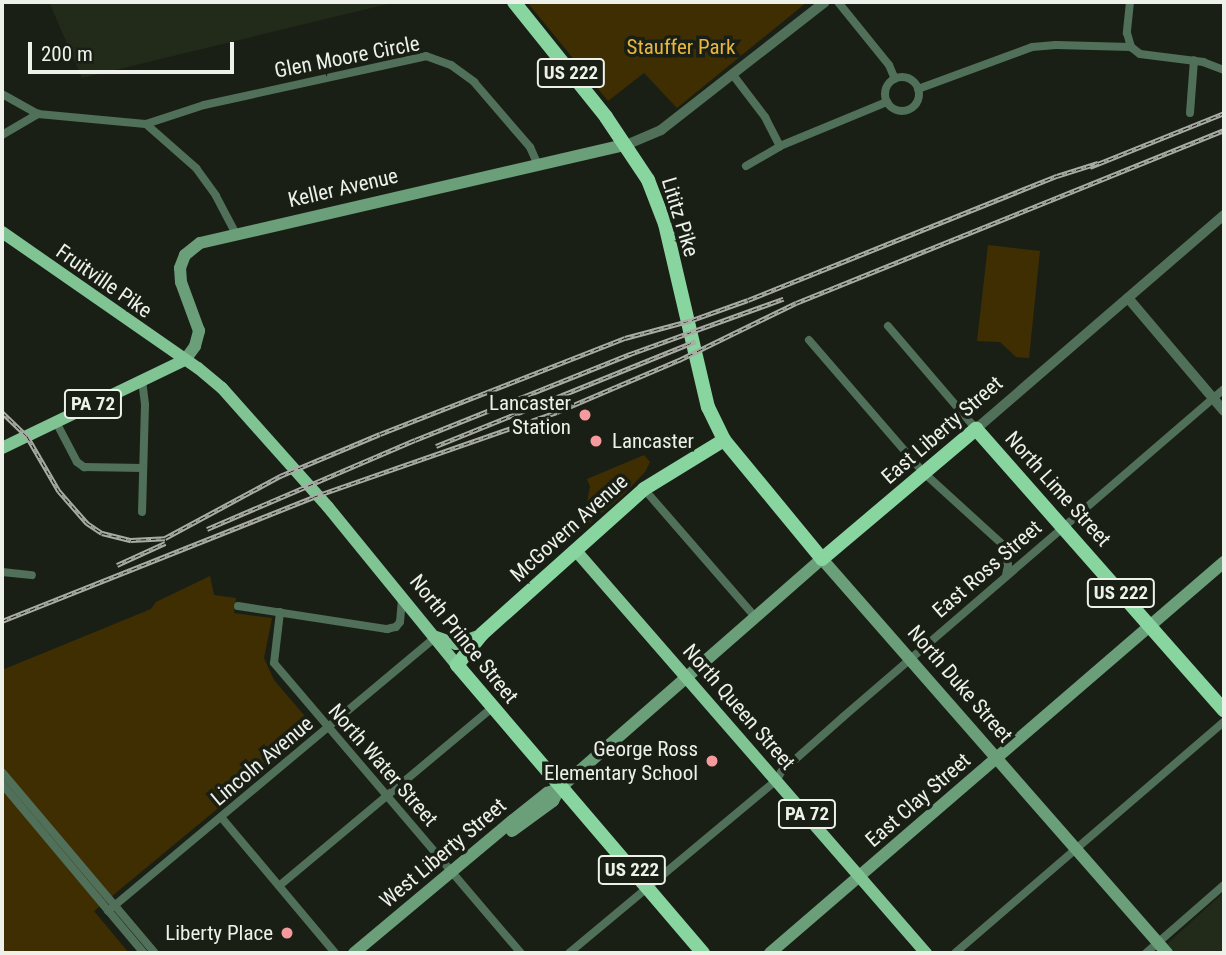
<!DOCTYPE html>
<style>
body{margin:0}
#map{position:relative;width:1226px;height:955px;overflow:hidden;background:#1a1f15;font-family:"Roboto Condensed",sans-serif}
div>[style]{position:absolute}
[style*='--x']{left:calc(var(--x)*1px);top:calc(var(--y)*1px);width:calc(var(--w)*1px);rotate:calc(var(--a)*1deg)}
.built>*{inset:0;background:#222a1a}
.green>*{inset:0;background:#3f2e02}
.minor>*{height:8px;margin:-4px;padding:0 4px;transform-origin:4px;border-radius:4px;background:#507059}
.minor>.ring{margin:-4px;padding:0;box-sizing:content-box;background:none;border:8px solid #507059;border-radius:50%}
.tertiary>*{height:10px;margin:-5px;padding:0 5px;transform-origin:5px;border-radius:5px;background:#507059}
.secondary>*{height:12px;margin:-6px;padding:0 6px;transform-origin:6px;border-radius:6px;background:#6b9f7a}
.primary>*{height:12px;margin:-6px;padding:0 6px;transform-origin:6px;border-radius:6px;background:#80c494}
.trunk>*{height:14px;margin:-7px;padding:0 7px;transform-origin:7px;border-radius:7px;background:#89d5a0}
.rail>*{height:4.5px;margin-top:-2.25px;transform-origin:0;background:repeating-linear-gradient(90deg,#1a1f15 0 5px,#a8aca4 0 10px);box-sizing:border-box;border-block:2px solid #a8aca4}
.dots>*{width:19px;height:19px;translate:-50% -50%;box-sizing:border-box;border:4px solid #1a1f15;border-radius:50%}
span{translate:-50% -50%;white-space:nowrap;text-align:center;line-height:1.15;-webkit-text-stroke:7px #1a1f15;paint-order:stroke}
.shield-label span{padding:2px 5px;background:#1a1f15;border:2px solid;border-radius:5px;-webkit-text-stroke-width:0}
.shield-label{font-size:19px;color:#edf1ea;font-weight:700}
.park-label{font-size:21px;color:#eab73e}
.street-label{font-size:21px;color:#edf1ea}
.poi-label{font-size:21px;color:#edf1ea}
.right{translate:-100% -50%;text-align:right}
.left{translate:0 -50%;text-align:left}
.frame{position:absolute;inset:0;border:4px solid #edf1ea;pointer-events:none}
.scale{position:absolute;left:28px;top:42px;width:206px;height:32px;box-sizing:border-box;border:4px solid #edf1ea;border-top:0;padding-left:9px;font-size:21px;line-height:24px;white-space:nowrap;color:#edf1ea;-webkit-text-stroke:5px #1a1f15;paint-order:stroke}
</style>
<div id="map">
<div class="built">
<i style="clip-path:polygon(49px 2px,396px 2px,82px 78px)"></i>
<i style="clip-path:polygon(1224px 892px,1224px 953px,1175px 953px,1167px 944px)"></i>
</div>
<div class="green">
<i style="clip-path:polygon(527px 2px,807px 2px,677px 108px,644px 73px,608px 101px)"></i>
<i style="clip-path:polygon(988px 245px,1040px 251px,1029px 358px,1016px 357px,1000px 342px,977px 341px)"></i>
<i style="clip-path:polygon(644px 455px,650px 462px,645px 472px,624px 494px,576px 535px,573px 532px,583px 523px,590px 487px,587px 479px)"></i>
<i style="clip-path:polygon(210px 576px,214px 595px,236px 598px,234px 613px,272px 618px,264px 658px,274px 680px,315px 728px,94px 911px,129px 953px,2px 953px,2px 670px,151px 609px,156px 602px)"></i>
</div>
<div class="minor">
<i style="--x:838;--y:2;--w:81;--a:51"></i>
<i style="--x:889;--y:65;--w:15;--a:67"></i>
<i style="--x:1130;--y:2;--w:31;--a:96"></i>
<i style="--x:1127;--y:33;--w:15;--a:74"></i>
<i style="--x:733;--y:75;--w:53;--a:52.7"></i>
<i style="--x:765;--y:117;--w:33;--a:63"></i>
<i class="ring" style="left:885px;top:77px;width:26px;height:26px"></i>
<i style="--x:918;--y:89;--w:121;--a:-20.2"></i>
<i style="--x:1032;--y:47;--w:24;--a:-5"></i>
<i style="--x:1056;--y:45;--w:75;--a:1.5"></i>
<i style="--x:1131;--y:47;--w:11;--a:38"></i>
<i style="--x:1140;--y:54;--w:64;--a:7.2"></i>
<i style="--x:1203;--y:62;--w:22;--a:21"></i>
<i style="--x:2;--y:94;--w:41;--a:29.1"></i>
<i style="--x:38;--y:114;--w:108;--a:5.3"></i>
<i style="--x:146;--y:124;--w:61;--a:-18.1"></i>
<i style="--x:204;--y:105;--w:227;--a:-12.4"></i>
<i style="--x:426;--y:56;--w:27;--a:20"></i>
<i style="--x:451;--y:65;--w:29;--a:36"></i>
<i style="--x:474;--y:82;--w:86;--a:49.3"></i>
<i style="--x:530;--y:147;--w:17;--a:66"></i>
<i style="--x:1190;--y:113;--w:53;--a:-85.7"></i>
<i style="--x:146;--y:124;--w:67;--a:41.3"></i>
<i style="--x:196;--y:168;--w:34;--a:54"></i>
<i style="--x:216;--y:196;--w:43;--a:62.2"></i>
<i style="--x:2;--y:135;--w:42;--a:-30.3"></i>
<i style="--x:746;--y:166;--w:39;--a:-30"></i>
<i style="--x:780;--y:146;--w:116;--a:-22.4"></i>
<i style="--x:888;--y:326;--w:135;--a:49.5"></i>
<i style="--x:809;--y:340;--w:176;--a:49.2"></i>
<i style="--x:924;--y:473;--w:105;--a:42.3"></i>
<i style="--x:1002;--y:544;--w:22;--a:74"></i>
<i style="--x:1008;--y:565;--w:10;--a:101"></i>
<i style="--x:142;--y:380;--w:25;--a:83"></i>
<i style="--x:145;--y:405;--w:107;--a:91.6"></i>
<i style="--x:56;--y:422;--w:45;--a:62.3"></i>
<i style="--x:77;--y:462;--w:9;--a:36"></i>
<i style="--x:84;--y:467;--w:59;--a:1"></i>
<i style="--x:644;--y:489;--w:171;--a:49"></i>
<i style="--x:2;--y:572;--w:30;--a:6"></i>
<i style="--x:238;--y:606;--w:151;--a:8.8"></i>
<i style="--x:387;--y:629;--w:9;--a:-13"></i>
<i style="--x:396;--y:627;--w:6;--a:-51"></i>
<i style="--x:400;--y:622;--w:24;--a:-85"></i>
<i style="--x:280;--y:612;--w:51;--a:96.7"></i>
<i style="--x:274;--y:663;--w:381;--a:49.6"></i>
<i style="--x:2;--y:772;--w:237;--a:49.8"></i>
<i style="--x:2;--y:784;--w:221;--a:50"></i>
<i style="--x:221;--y:817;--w:177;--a:50"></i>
<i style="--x:279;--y:886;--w:278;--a:-39.9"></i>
<i style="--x:108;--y:911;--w:427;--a:-39.9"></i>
<i style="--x:569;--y:953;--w:271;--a:-39.8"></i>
<i style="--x:777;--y:780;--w:9;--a:-63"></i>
<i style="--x:781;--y:772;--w:83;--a:-41.6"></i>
<i style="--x:843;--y:717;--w:503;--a:-40.72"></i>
<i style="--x:955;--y:953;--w:355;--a:-40.7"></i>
<i style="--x:1146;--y:953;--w:103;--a:-41.1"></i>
</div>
<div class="tertiary">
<i style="--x:626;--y:145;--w:38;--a:-23"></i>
<i style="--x:661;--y:130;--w:208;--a:-38"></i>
<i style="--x:1128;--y:298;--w:148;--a:49.7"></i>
<i style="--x:976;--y:429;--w:328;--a:-40.8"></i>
</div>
<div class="secondary">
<i style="--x:185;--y:360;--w:17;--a:-54"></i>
<i style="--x:195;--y:346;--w:16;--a:-75"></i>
<i style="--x:199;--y:331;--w:52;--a:-110.2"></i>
<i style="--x:181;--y:282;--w:14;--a:-94"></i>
<i style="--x:180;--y:268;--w:14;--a:-69"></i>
<i style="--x:185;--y:255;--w:19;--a:-39"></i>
<i style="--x:200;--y:243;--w:437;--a:-13"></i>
<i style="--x:512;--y:831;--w:51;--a:-36.2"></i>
<i style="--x:553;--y:801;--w:15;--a:-62"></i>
<i style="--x:354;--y:953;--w:206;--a:-39.9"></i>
<i style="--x:512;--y:821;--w:45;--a:-38.7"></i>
<i style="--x:547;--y:793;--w:14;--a:-21"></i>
<i style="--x:560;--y:788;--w:348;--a:-41.2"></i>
<i style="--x:822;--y:559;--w:524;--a:48.79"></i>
<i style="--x:770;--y:953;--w:599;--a:-40.74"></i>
</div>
<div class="primary">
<i style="--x:2;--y:232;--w:239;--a:34.8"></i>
<i style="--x:198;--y:368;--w:31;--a:40"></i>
<i style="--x:222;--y:388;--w:159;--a:48.3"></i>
<i style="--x:328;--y:507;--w:204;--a:50.8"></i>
<i style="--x:2;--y:448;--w:203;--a:-25.7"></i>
<i style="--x:577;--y:552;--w:532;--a:48.97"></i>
<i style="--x:436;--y:637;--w:21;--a:19"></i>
<i style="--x:456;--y:644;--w:27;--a:-20"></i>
</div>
<div class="trunk">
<i style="--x:514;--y:2;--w:147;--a:51.3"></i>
<i style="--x:606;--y:117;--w:76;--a:56.3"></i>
<i style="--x:648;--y:180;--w:47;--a:68.9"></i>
<i style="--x:665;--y:224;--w:188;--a:76.8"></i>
<i style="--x:708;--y:407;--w:37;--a:64"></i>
<i style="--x:724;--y:440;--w:154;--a:50.5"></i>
<i style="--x:822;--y:559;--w:202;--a:-40.2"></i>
<i style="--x:976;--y:429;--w:375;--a:48.6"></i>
<i style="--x:703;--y:953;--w:379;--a:-130.5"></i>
<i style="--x:457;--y:665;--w:40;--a:-51"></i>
<i style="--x:482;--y:634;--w:217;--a:-41.8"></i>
<i style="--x:644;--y:489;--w:94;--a:-31.5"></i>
</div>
<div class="rail">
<i style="--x:1090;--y:167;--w:144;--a:-21.9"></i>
<i style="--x:2;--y:412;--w:35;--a:44"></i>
<i style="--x:27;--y:436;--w:64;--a:59.8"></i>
<i style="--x:59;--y:491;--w:43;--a:48.8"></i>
<i style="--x:87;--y:523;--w:18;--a:34"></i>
<i style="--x:102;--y:533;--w:30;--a:14"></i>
<i style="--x:131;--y:540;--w:34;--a:-3"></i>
<i style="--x:165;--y:538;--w:131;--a:-28.3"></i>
<i style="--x:280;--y:476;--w:108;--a:-22.8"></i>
<i style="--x:380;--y:434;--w:263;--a:-21.4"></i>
<i style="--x:625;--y:338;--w:69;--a:-15"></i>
<i style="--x:692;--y:320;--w:59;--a:-19.7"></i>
<i style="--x:748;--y:300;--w:333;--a:-21.9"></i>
<i style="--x:1057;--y:176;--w:43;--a:-17.6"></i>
<i style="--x:436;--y:446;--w:280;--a:-22"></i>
<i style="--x:207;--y:529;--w:226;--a:-23.2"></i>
<i style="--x:415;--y:440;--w:232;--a:-21.8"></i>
<i style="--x:630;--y:354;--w:163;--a:-19.8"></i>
<i style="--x:117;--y:565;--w:53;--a:-24.6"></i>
<i style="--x:2;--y:621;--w:335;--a:-21.7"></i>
<i style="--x:313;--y:497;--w:258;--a:-19.2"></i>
<i style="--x:557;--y:412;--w:133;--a:-23.1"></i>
<i style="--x:679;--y:360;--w:130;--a:-26"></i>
<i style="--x:796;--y:303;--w:462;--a:-22"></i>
</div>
<div class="dots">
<i style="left:585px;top:415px;background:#f59b9e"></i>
<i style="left:596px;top:441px;background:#f59b9e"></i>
<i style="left:712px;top:761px;background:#f59b9e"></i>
<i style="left:287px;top:933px;background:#f59b9e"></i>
</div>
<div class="shield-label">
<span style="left:571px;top:73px">US 222</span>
<span style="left:93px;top:404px">PA 72</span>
<span style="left:1121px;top:593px">US 222</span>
<span style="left:807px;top:814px">PA 72</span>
<span style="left:632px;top:870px">US 222</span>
</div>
<div class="park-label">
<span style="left:681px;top:47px">Stauffer Park</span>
</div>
<div class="street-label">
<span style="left:347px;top:57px;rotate:-11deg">Glen Moore Circle</span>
<span style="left:343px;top:188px;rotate:-13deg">Keller Avenue</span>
<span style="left:680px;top:217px;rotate:73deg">Lititz Pike</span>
<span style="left:104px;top:281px;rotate:35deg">Fruitville Pike</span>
<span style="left:942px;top:430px;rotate:-41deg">East Liberty Street</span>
<span style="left:1058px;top:489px;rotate:48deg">North Lime Street</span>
<span style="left:569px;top:528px;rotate:-42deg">McGovern Avenue</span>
<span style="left:987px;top:569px;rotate:-41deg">East Ross Street</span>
<span style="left:464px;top:639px;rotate:51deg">North Prince Street</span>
<span style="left:960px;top:684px;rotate:49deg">North Duke Street</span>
<span style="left:739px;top:707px;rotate:49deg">North Queen Street</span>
<span style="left:262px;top:761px;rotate:-40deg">Lincoln Avenue</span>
<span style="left:383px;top:765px;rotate:49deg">North Water Street</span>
<span style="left:918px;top:800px;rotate:-41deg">East Clay Street</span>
<span style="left:443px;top:853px;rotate:-40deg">West Liberty Street</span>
</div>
<div class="poi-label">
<span class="right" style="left:571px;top:415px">Lancaster<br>Station</span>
<span class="left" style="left:612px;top:441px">Lancaster</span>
<span class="right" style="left:698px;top:761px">George Ross<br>Elementary School</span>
<span class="right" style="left:273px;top:933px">Liberty Place</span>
</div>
<div class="frame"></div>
<div class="scale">200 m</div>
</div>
